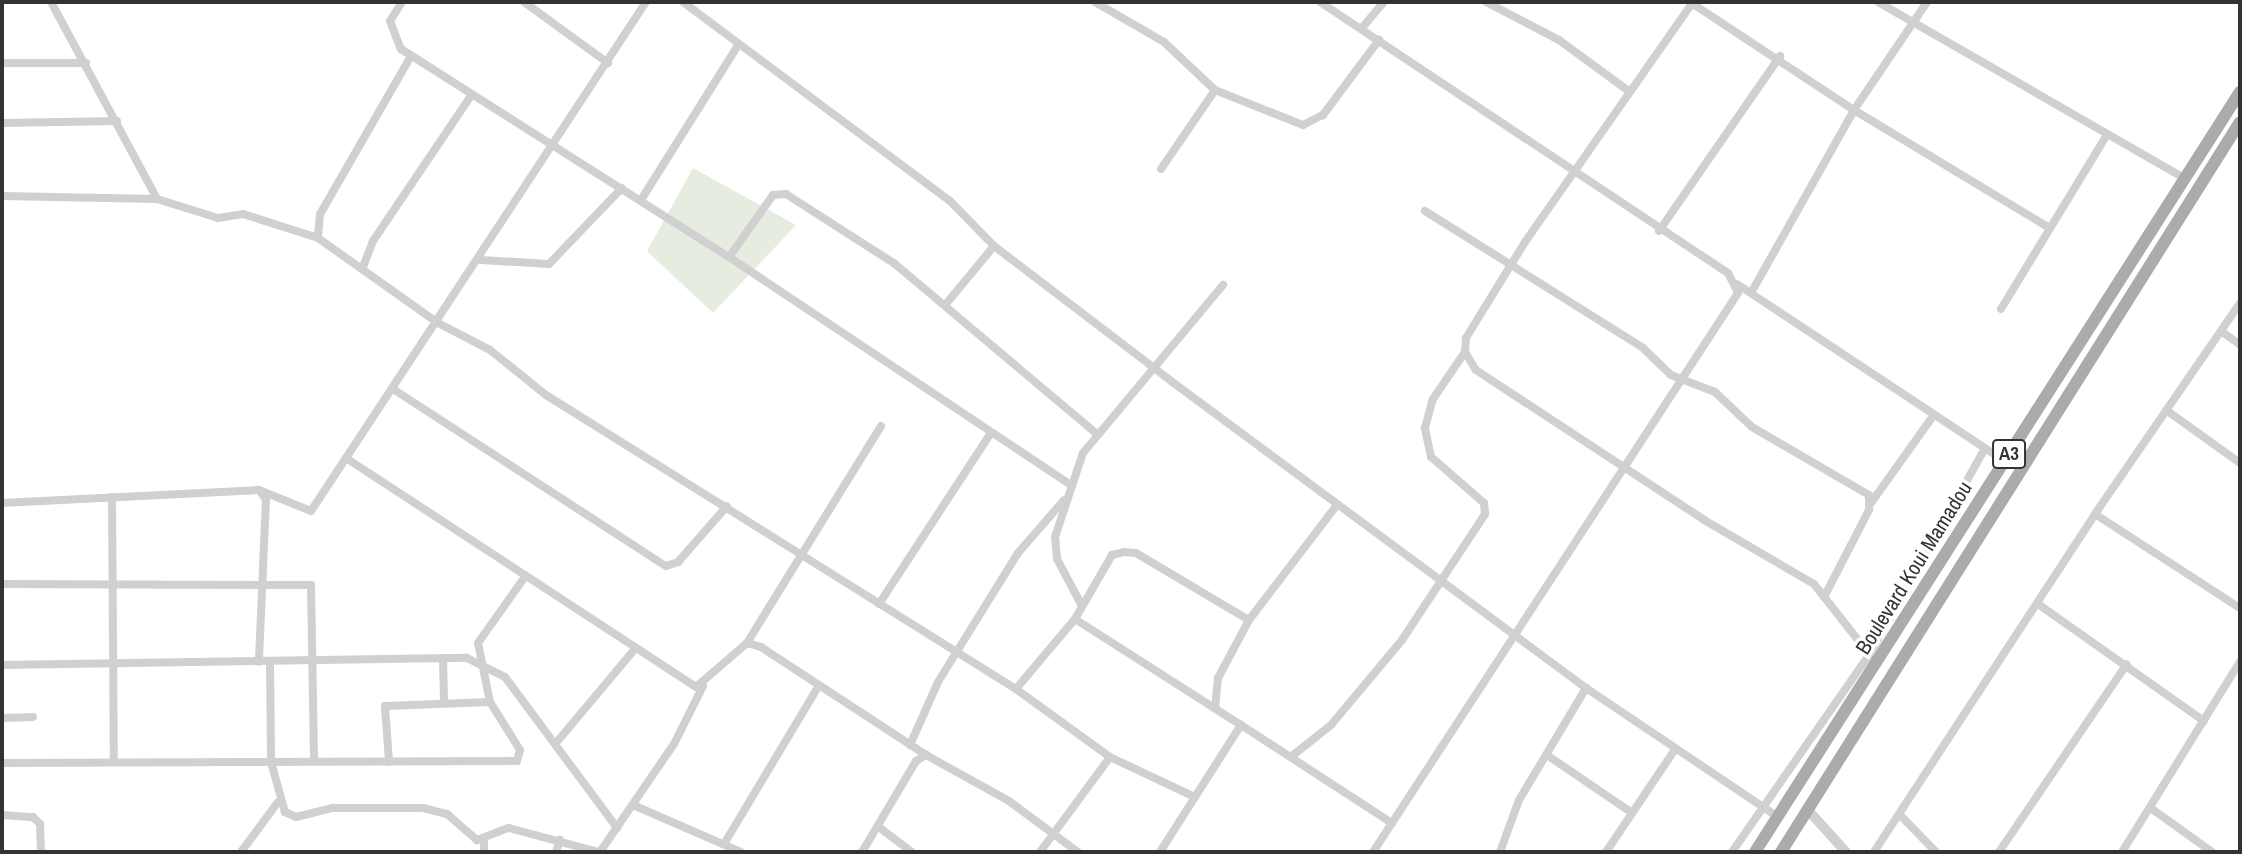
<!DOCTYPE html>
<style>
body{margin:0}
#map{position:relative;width:2242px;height:854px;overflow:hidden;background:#fff;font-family:"Archivo Narrow",sans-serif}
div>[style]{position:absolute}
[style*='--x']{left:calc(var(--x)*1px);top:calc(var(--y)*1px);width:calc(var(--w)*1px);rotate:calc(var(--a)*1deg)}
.green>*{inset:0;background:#e6ecdf}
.minor>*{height:8px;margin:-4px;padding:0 4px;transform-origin:4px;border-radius:4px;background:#d0d0d0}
.tertiary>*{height:10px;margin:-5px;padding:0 5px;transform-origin:5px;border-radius:5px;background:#d0d0d0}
.primary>*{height:12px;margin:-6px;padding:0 6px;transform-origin:6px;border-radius:6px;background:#ababab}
span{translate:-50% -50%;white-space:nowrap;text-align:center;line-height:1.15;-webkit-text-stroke:7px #fff;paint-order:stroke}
.shield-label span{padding:2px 5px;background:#fff;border:2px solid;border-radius:5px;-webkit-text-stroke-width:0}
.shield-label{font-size:19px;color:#333;font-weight:700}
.street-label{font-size:21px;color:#333}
.frame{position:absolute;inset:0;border:4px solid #333;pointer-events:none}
</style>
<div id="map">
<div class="green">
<i style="clip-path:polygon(693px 168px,796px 225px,713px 313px,647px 251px)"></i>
</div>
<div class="minor">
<i style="--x:51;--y:2;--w:224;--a:61.7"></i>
<i style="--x:402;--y:2;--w:22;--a:122"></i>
<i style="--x:390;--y:21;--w:30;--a:69"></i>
<i style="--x:401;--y:49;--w:388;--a:32.4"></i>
<i style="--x:729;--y:257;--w:411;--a:33.7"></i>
<i style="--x:524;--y:2;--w:104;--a:36"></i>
<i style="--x:683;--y:2;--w:333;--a:36.7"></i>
<i style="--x:950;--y:201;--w:63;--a:45.6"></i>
<i style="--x:994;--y:246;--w:223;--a:37.3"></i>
<i style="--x:1171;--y:381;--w:516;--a:36.49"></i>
<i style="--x:1586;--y:688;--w:231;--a:33.9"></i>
<i style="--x:1095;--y:2;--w:80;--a:30.1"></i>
<i style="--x:1164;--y:42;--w:70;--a:43.3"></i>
<i style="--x:1215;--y:90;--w:95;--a:21.7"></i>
<i style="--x:1303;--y:125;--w:22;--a:-27"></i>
<i style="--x:1323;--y:115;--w:94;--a:-53.3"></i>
<i style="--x:1320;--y:2;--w:490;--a:33.6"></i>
<i style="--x:1728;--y:273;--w:22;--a:63"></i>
<i style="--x:1738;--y:293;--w:668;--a:123.14"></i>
<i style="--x:1486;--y:2;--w:82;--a:27.5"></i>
<i style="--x:1559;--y:40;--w:88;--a:36.2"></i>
<i style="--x:1690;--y:2;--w:196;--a:33.4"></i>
<i style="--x:1854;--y:110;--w:130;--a:-55.9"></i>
<i style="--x:1693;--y:2;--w:293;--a:125"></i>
<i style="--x:1525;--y:242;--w:113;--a:121.6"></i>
<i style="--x:1466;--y:338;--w:14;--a:94"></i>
<i style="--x:1465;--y:352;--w:21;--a:59"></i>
<i style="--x:1476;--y:370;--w:273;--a:33.3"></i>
<i style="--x:1704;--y:520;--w:127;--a:30.2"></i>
<i style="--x:1814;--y:584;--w:102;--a:51.8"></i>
<i style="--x:1878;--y:2;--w:353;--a:29.9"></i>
<i style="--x:1362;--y:28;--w:34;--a:-50"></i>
<i style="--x:411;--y:56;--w:182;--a:119.9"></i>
<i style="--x:320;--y:214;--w:24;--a:95"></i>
<i style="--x:318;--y:238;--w:147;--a:35.3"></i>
<i style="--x:438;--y:323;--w:59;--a:27.4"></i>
<i style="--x:490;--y:350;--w:72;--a:38.8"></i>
<i style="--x:546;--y:395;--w:554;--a:32.03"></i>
<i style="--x:1016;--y:689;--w:92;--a:-49.9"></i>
<i style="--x:1075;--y:619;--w:197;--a:32.6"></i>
<i style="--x:2;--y:63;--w:84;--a:0"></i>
<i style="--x:2;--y:123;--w:115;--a:-1"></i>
<i style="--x:1161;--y:169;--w:96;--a:-55.6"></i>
<i style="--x:2;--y:196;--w:155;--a:1.1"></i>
<i style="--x:157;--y:199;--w:64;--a:17.3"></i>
<i style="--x:218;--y:218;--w:25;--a:-9"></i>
<i style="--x:243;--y:214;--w:79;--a:17.7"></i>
<i style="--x:641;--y:200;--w:181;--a:-57.9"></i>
<i style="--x:1425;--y:211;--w:257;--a:32.1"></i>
<i style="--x:1643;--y:348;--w:39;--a:44"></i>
<i style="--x:1671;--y:375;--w:47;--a:21.1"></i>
<i style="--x:1715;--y:392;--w:51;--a:43.4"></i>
<i style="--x:1752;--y:427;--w:135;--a:30.2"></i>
<i style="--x:1869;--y:495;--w:15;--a:90"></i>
<i style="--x:1869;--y:510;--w:98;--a:117.3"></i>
<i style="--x:1659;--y:231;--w:213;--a:-55.3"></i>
<i style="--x:729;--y:257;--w:76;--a:-54.6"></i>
<i style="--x:773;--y:195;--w:13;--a:-4"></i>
<i style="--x:786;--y:194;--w:130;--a:32.7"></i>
<i style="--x:895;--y:264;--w:264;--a:40.1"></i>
<i style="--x:481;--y:260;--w:68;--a:3.4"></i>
<i style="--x:549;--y:264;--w:105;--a:-46.2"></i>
<i style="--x:363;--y:267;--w:28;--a:-69"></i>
<i style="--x:373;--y:241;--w:174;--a:-56"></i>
<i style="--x:1737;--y:284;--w:320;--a:33.5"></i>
<i style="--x:1751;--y:293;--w:210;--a:-60.6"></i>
<i style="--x:1854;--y:110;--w:227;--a:31.1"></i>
<i style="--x:2240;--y:303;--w:256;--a:124.5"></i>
<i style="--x:2095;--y:514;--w:173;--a:33"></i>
<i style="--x:946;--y:304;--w:75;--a:-50.4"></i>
<i style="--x:2001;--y:309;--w:200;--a:-58.7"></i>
<i style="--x:2221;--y:331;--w:24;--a:36"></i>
<i style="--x:393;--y:389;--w:325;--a:33"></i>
<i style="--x:666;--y:566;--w:13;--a:-18"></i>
<i style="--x:678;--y:562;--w:74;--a:-48.8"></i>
<i style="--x:2166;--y:410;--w:91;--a:35.6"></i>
<i style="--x:346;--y:458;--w:546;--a:-56.66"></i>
<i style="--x:259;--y:490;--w:56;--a:22"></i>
<i style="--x:311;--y:511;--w:64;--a:-56.6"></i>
<i style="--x:346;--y:458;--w:418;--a:33.2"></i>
<i style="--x:696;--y:687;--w:67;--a:-40.8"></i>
<i style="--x:747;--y:643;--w:15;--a:16"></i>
<i style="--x:761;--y:647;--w:197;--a:33.2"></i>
<i style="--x:112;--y:497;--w:265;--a:89.6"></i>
<i style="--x:2;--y:503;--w:257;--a:-2.9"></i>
<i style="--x:259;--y:490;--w:11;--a:52"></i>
<i style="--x:266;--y:499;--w:163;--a:92.5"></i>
<i style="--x:1871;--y:503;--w:107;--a:-54.5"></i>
<i style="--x:2;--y:584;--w:309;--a:0.2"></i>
<i style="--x:311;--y:585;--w:176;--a:89"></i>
<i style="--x:879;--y:604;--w:201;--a:-56.8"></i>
<i style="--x:2038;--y:604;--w:203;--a:35.2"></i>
<i style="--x:1082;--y:606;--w:53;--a:-118"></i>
<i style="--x:1057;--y:559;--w:22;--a:-95"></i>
<i style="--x:1055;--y:537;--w:89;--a:-71.6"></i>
<i style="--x:1083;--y:453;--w:219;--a:-50.2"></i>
<i style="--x:1075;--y:619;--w:74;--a:-60"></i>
<i style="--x:1112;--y:555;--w:12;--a:-14"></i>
<i style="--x:1124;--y:552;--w:12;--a:5"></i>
<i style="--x:1136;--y:553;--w:131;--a:30.7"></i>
<i style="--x:747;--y:643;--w:255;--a:-58.3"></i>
<i style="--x:443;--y:659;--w:44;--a:88.7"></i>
<i style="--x:270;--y:662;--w:100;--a:89.4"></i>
<i style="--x:271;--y:762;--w:52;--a:74.4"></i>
<i style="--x:285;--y:812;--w:12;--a:24"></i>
<i style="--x:296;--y:817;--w:38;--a:-14"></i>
<i style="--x:333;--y:808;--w:90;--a:0"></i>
<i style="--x:423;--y:808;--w:25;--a:14"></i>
<i style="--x:447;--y:814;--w:40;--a:41"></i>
<i style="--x:477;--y:840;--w:34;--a:-21"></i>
<i style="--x:509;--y:828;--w:92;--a:15.1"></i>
<i style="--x:2;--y:665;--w:465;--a:-0.9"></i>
<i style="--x:467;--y:658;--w:42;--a:26.6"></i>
<i style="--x:505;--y:677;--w:188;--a:53.4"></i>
<i style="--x:1016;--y:689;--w:116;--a:35.9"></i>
<i style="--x:1110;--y:757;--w:94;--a:25.2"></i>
<i style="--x:1215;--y:707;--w:29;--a:-84"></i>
<i style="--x:1218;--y:678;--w:66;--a:-61.9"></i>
<i style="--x:1249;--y:620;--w:145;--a:-52.6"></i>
<i style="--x:2;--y:718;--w:31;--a:-2"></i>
<i style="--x:556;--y:743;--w:123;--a:-50"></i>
<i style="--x:910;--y:745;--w:69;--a:-66"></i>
<i style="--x:938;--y:682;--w:152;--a:-58.2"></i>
<i style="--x:1018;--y:553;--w:70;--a:-49"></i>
<i style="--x:1547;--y:755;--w:103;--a:34.3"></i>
<i style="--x:1292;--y:756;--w:50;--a:-38.5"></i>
<i style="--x:1331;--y:725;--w:111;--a:-50.1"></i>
<i style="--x:1402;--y:640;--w:151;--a:-56.6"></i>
<i style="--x:1485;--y:514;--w:11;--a:-95"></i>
<i style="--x:1484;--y:503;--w:70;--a:-139"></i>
<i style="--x:1431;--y:457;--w:30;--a:-102"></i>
<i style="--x:1425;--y:428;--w:30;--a:-75"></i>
<i style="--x:1433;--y:399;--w:57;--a:-55.8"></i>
<i style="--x:389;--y:762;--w:56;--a:-94.1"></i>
<i style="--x:385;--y:706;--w:105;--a:-2.2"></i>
<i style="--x:2;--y:763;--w:515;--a:-0.22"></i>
<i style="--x:517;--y:761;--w:11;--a:-75"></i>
<i style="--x:520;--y:750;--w:57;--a:-122"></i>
<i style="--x:490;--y:702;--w:60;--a:-101.5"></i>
<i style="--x:478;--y:643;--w:80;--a:-54.7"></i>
<i style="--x:633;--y:805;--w:118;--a:23.5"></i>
<i style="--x:2152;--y:809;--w:74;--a:35.6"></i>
<i style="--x:2;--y:815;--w:31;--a:4"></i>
<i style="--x:33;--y:817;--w:10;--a:45"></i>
<i style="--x:40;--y:824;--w:28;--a:88"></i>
<i style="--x:1901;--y:816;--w:50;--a:45.8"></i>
<i style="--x:880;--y:828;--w:40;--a:37"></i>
<i style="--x:724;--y:844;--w:185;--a:-59.1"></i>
<i style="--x:241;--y:852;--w:62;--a:-53.5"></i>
<i style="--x:484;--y:852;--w:11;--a:-90"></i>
<i style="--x:556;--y:852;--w:13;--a:-72"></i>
<i style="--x:600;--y:852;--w:131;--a:-55.6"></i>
<i style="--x:674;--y:744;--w:65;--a:-63.4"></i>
<i style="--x:862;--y:852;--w:106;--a:-59.3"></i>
<i style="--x:916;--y:761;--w:12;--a:-31"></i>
<i style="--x:926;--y:755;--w:95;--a:29"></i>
<i style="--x:1009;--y:801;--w:86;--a:36.5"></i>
<i style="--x:1040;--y:852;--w:118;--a:-53.6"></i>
<i style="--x:1160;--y:852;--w:151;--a:-57.5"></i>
<i style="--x:1241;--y:725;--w:180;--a:33"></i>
<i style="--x:1500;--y:852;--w:55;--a:-69.9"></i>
<i style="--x:1519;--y:800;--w:131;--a:-59.1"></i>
<i style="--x:1606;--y:852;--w:125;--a:-56.1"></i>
<i style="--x:1732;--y:852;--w:240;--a:-55.2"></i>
<i style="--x:1869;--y:655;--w:235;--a:-60.7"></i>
<i style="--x:1874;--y:852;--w:404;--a:-56.8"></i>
<i style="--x:1999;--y:852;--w:227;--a:-55.8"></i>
<i style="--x:2122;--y:852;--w:224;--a:-58.2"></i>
</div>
<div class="tertiary">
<i style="--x:1808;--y:810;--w:57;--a:47.9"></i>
</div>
<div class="primary">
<i style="--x:1755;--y:852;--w:902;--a:-57.46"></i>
<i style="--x:1781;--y:852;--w:862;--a:-57.84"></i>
</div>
<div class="shield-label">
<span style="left:2009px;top:454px">A3</span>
</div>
<div class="street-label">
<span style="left:1914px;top:568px;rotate:-58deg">Boulevard Koui Mamadou</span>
</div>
<div class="frame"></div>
</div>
